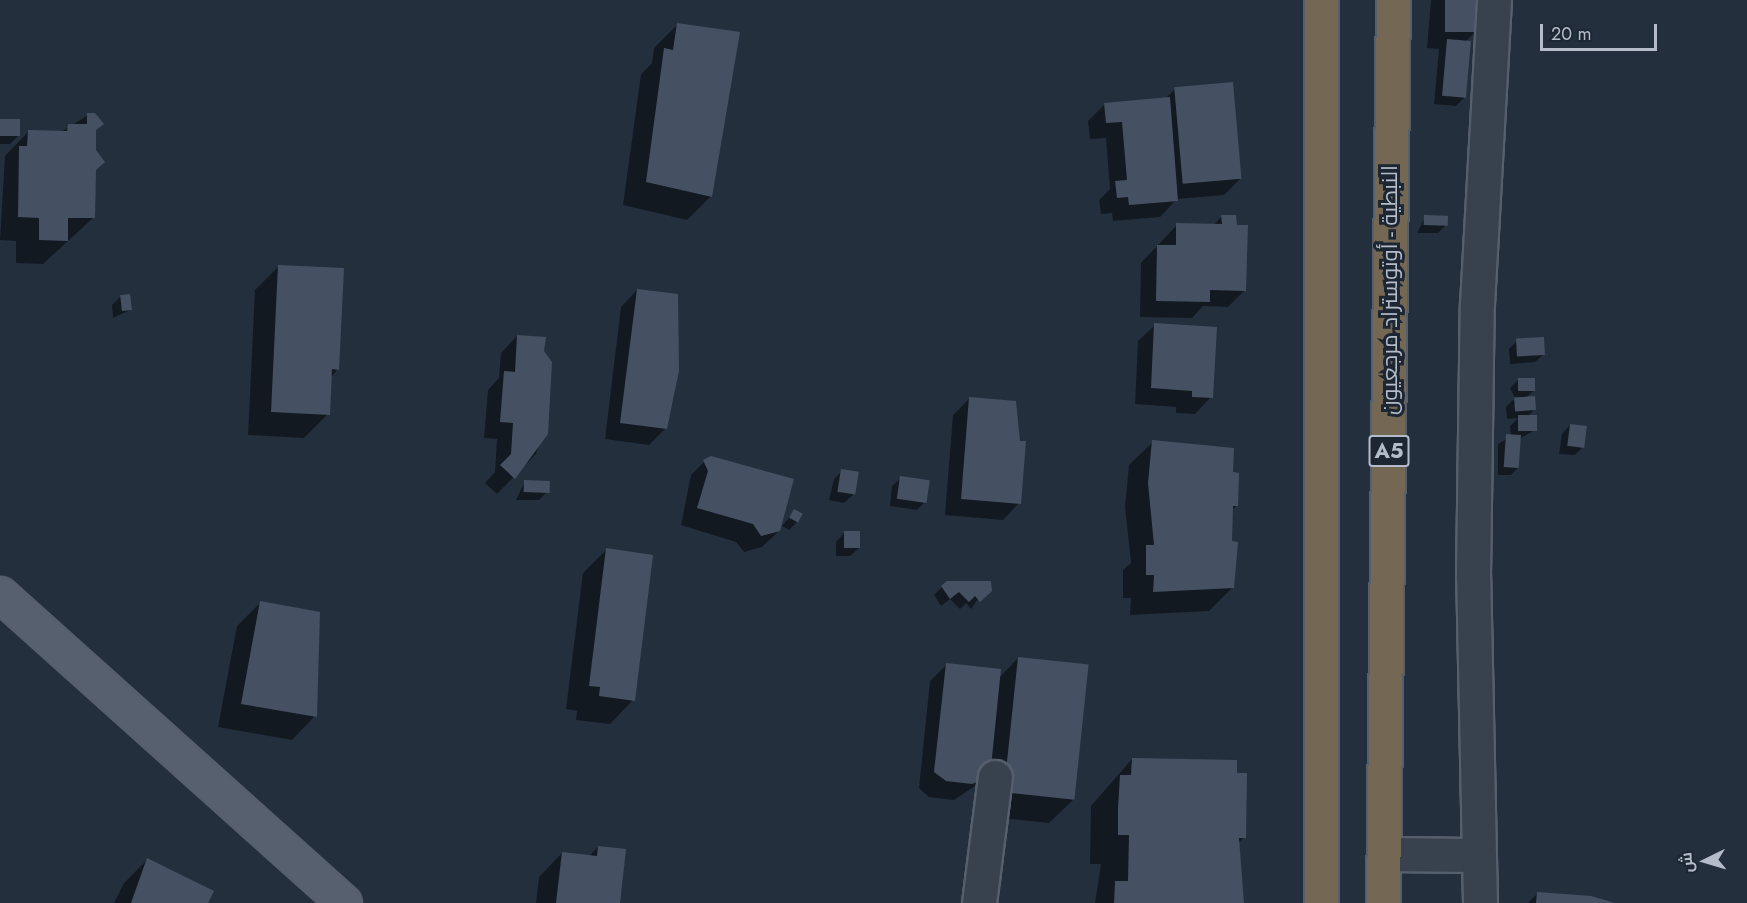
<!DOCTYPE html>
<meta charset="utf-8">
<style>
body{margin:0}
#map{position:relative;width:1747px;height:903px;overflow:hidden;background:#242f3e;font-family:Jost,Cairo,sans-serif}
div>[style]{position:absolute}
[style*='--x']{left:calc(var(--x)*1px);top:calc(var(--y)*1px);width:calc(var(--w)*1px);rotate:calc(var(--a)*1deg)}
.shadow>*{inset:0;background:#0007}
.building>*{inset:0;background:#455162;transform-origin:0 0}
.roads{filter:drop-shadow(2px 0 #565f6c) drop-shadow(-2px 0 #565f6c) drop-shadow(0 2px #565f6c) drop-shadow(0 -2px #565f6c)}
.street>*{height:33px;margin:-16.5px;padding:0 16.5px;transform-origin:16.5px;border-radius:16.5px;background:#38414e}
.primary>*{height:33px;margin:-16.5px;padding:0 16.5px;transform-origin:16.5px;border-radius:16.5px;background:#56606e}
.highway>*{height:33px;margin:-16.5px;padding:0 16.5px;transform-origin:16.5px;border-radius:16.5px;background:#746855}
span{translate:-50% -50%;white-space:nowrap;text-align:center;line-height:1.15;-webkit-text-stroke:6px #1d2633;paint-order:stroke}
.shield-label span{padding:2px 4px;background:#1d2633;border:2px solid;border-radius:4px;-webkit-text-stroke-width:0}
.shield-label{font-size:21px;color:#b4bcc9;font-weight:700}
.street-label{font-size:22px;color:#b4bcc9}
.north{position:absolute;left:1675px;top:831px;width:60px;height:60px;-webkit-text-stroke:4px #1d2633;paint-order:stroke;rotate:265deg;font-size:16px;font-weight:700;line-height:24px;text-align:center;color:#b4bcc9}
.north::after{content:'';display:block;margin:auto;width:21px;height:27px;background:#b4bcc9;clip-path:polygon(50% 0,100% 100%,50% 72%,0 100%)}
.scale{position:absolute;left:1540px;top:24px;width:117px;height:27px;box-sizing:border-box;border:3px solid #b4bcc9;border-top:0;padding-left:8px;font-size:18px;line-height:21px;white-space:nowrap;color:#b4bcc9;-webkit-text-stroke:4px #1d2633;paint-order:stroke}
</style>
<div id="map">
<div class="shadow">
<i style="clip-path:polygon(1431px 0,1475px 0,1473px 34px,1465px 42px,1464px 98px,1456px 106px,1434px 104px,1439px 49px,1427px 48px)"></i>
<i style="clip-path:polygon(677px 25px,711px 196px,687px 220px,623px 205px,641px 74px,652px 63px,654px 48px)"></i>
<i style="clip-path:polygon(1175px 89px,1240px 179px,1224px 195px,1177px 199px,1160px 217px,1113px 221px,1112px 213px,1101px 214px,1099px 200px,1110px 189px,1106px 138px,1090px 139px,1088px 121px,1105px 104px,1165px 99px)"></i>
<i style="clip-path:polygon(88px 115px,95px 130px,93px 218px,43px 264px,16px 263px,16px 241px,0 240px,5px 156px,28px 132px,61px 132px)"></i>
<i style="clip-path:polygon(0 121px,18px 136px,10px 144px,0 144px)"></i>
<i style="clip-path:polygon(1222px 216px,1245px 290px,1228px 307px,1203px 306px,1192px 318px,1140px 317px,1141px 263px,1177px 225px,1213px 226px)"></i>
<i style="clip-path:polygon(1425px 217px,1446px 225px,1438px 233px,1417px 233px)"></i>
<i style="clip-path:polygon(279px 266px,338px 369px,330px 378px,328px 414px,304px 438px,248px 435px,255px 290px)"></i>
<i style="clip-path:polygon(637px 290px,677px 296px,675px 392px,666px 428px,649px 445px,605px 439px,621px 307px)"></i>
<i style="clip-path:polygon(121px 296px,130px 310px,113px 318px,112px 305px)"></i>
<i style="clip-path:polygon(1155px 325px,1211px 397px,1195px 414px,1176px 413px,1176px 407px,1135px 404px,1138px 341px)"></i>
<i style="clip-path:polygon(517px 336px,543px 352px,540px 440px,536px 454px,497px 494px,485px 483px,495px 472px,497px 439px,484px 438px,488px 390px,499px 378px,501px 353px)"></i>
<i style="clip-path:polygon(1517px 341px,1544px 354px,1535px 362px,1510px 364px,1509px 349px)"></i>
<i style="clip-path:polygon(1518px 380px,1534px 390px,1526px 398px,1535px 409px,1527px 417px,1535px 430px,1519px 439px,1519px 467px,1511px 475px,1498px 475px,1498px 444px,1511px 436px,1510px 426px,1518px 418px,1507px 419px,1506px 407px,1515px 398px,1510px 388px)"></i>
<i style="clip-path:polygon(969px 399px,1019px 503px,1003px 520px,945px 515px,953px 415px)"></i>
<i style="clip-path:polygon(1570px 425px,1583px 447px,1575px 455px,1559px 454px,1562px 434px)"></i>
<i style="clip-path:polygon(1153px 442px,1232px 474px,1237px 505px,1231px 511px,1233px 587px,1209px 611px,1130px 615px,1131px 598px,1123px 598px,1123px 570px,1131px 563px,1125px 507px,1129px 465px)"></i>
<i style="clip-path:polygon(707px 459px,779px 531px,762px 547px,744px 552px,736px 542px,681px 525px,691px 475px)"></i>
<i style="clip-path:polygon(842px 471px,853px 495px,844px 503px,829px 500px,834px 479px)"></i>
<i style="clip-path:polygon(901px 478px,925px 502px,917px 510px,890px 506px,892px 486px)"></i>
<i style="clip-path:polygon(525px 481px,547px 492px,539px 500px,516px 500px)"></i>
<i style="clip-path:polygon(795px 511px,797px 522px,789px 530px,782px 526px)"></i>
<i style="clip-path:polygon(844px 533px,859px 548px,850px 556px,836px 556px,836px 542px)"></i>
<i style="clip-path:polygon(606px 550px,633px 700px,610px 724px,576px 720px,577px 711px,566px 709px,583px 573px)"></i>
<i style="clip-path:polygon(990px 582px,971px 609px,966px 603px,960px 609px,950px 599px,941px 606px,934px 595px,942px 587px)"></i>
<i style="clip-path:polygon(260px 603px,315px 716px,292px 740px,218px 727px,237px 626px)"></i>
<i style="clip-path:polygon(1018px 658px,1073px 800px,1049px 823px,981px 816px,984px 780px,954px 800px,929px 797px,919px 788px,930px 681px,946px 665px,998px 679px)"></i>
<i style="clip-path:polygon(1132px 759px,1244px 837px,1238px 844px,1240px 903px,1095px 903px,1101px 864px,1090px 864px,1091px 806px)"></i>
<i style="clip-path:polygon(598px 847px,618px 903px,536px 903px,539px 877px,562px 853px,589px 856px)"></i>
<i style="clip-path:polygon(147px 860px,206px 903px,114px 903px,124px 883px)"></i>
<i style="clip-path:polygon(1538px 893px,1614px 903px,1528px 903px)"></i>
</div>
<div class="building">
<i style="left:1445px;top:0;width:32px;height:32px"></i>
<i style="clip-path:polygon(677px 23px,740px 32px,712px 197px,646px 182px,664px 48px,673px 50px)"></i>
<i style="left:1447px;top:39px;width:24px;height:57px;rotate:5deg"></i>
<i style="left:1233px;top:82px;width:97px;height:59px;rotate:85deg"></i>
<i style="clip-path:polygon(1170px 97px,1178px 201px,1129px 205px,1128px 197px,1117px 198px,1115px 181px,1127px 180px,1122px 122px,1106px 123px,1104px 103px)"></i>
<i style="clip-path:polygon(87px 113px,95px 113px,104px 124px,96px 130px,96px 150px,105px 162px,96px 170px,95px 218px,68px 218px,68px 241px,39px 240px,39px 218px,18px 217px,19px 146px,27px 146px,28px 130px,67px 131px,68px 124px,87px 124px)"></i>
<i style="left:0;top:119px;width:20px;height:17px"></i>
<i style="clip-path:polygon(1221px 215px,1236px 215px,1237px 225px,1248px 225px,1246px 291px,1210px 290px,1210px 302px,1156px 301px,1157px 245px,1176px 245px,1176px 223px,1222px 224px)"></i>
<i style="left:1424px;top:215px;width:24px;height:10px;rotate:2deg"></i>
<i style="clip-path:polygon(278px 265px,344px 268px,339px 370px,332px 369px,330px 415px,271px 412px)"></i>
<i style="clip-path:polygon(637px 289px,678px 294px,679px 371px,667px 429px,620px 423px)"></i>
<i style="left:130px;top:294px;width:16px;height:10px;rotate:83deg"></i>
<i style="clip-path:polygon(1154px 323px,1217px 327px,1213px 398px,1192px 397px,1192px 391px,1151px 388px)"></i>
<i style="clip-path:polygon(517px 335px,546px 337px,544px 351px,552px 362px,548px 434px,515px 479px,500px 465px,511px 454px,513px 423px,500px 422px,504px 371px,515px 372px)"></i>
<i style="left:1544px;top:337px;width:18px;height:28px;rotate:87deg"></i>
<i style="left:1518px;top:378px;width:17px;height:13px"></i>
<i style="left:1535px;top:396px;width:14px;height:21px;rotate:86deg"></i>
<i style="clip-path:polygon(969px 397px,1016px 401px,1020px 441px,1026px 441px,1021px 504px,961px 499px)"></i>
<i style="left:1537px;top:415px;width:16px;height:19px;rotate:90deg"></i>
<i style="left:1570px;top:424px;width:17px;height:22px;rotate:7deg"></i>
<i style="left:1506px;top:434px;width:15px;height:33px;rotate:4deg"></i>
<i style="clip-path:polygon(1152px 440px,1234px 448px,1233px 472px,1239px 473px,1238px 506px,1233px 506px,1232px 541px,1238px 542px,1234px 588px,1153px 592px,1154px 575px,1146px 575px,1146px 545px,1154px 545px,1148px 483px)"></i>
<i style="clip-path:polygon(711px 456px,794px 479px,780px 531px,761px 536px,753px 524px,697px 508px,708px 471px,703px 460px)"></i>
<i style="left:841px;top:469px;width:18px;height:23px;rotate:9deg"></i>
<i style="left:900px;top:476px;width:30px;height:23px;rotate:8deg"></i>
<i style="left:524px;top:480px;width:26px;height:12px;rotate:2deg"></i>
<i style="left:794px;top:509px;width:10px;height:10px;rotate:29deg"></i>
<i style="left:860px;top:531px;width:17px;height:16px;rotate:90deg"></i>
<i style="clip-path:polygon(606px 548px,653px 555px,635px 701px,599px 696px,600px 687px,589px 686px)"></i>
<i style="clip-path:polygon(947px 581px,991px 581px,992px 591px,980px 602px,975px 596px,969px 602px,959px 592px,950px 599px,941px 586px)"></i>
<i style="clip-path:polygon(260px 601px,320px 612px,317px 717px,241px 704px)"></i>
<i style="left:1018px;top:657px;width:71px;height:136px;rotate:6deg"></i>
<i style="clip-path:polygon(946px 663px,1001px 669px,990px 777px,972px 784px,946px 781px,934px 772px)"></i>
<i style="clip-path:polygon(1132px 758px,1237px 760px,1237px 773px,1247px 773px,1246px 838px,1239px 838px,1244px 903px,1114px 903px,1115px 881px,1128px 881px,1129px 835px,1118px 835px,1118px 808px,1120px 775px,1131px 775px)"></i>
<i style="clip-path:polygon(598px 846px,626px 849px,620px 903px,556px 903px,562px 852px,597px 856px)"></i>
<i style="clip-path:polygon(147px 858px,214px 891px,208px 903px,131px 903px)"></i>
<i style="clip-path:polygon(1537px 892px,1591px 896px,1615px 903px,1536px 903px)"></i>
</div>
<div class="roads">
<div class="street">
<i style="--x:1384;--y:854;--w:92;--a:0.6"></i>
<i style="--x:979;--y:903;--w:127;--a:-82.8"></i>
<i style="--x:1480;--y:903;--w:328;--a:-91.2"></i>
<i style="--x:1473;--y:575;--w:271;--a:-89.2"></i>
<i style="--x:1477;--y:304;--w:304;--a:-86.8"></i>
</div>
<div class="primary">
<i style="--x:0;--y:594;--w:462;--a:41.9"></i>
</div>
<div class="highway">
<i style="--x:1321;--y:0;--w:903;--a:90"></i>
<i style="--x:1383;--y:903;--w:903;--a:-89.37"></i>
</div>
</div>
<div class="shield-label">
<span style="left:1389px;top:451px">A5</span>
</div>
<div class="street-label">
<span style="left:1390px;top:290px;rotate:-90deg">النبطية - أوتوستراد مرجعيون</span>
</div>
<div class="north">ش</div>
<div class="scale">20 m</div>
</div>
